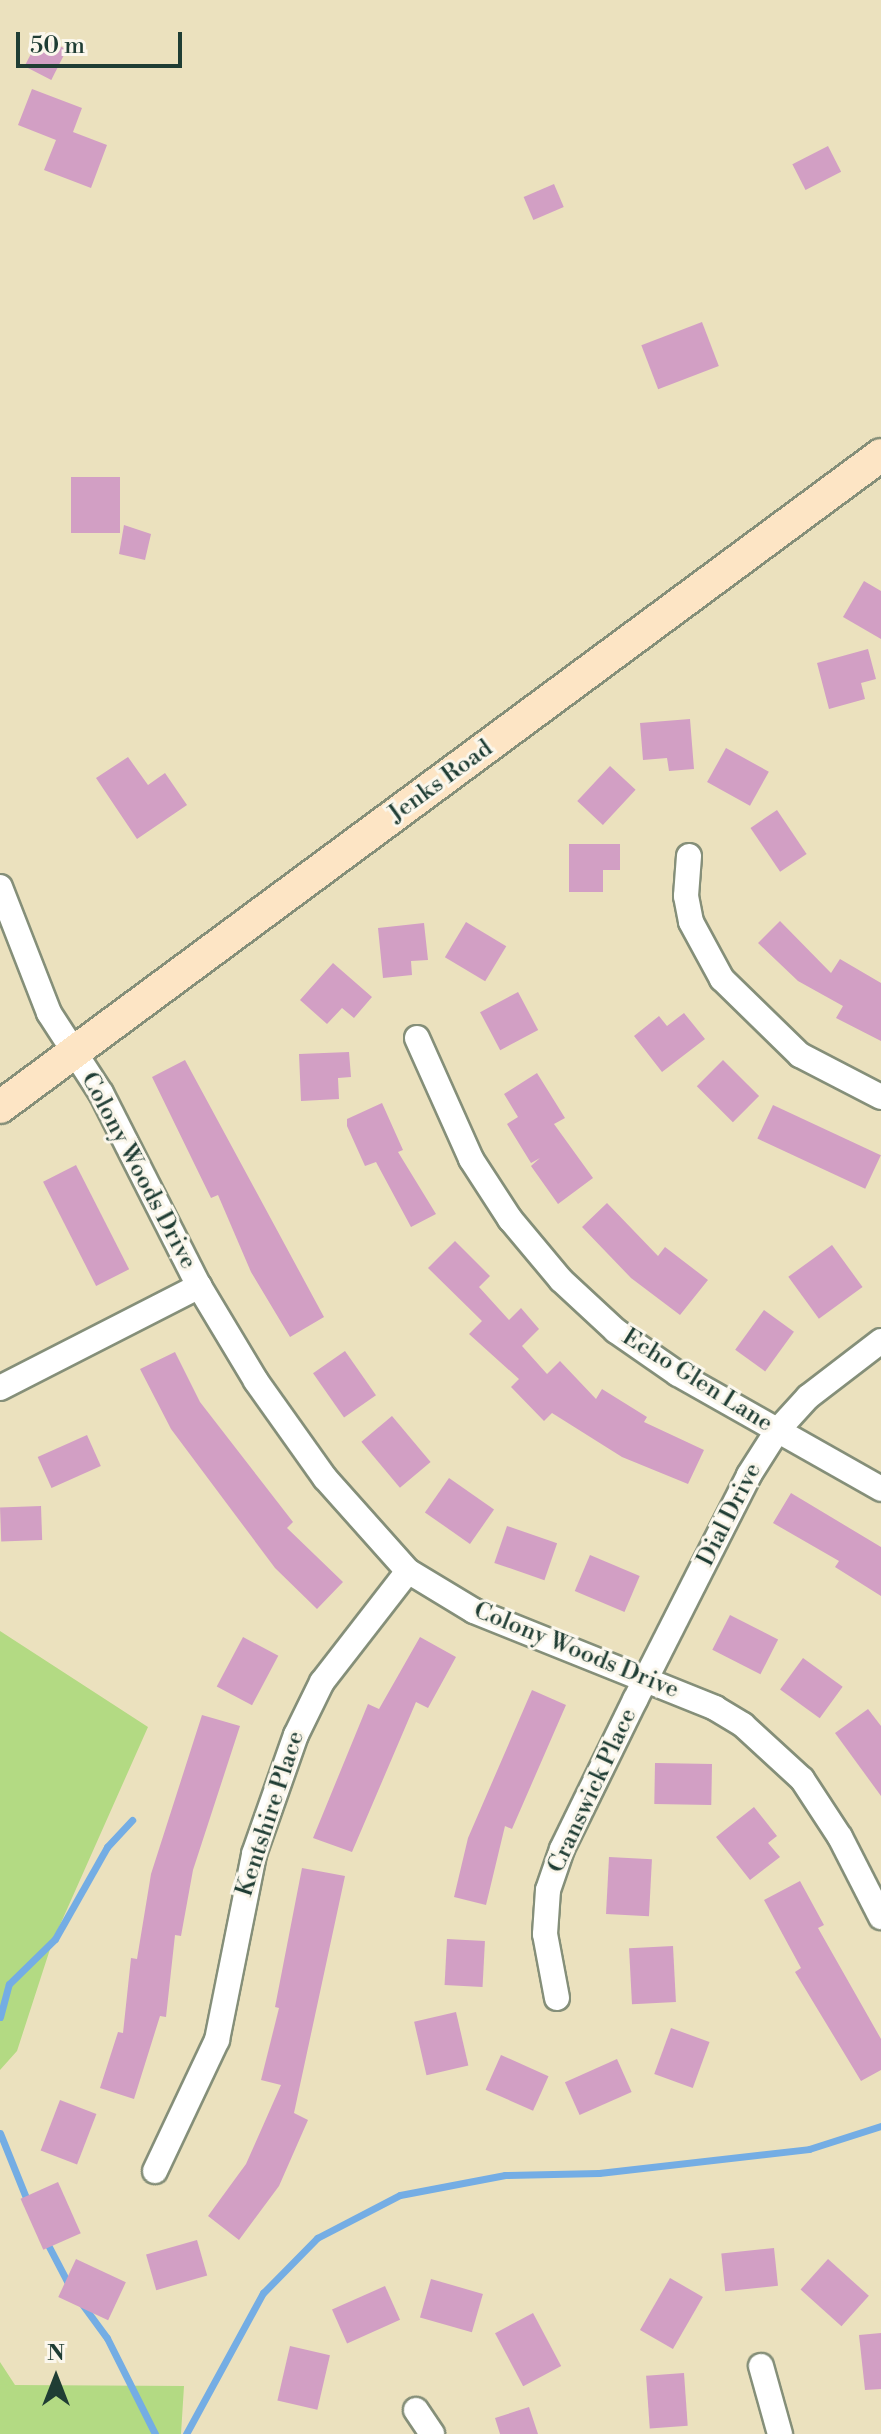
<!DOCTYPE html>
<style>
body{margin:0}
#map{position:relative;width:881px;height:2434px;overflow:hidden;background:#ebe1be;font-family:"Libre Bodoni",serif}
div>[style]{position:absolute}
[style*='--x']{left:calc(var(--x)*1px);top:calc(var(--y)*1px);width:calc(var(--w)*1px);rotate:calc(var(--a)*1deg)}
.green>*{inset:0;background:#b3da83}
.stream>*{height:7px;margin:-3.5px;padding:0 3.5px;transform-origin:3.5px;border-radius:3.5px;background:#74ade4}
.building>*{inset:0;background:#d29fc4;transform-origin:0 0}
.roads{filter:drop-shadow(2px 0 #858f79) drop-shadow(-2px 0 #858f79) drop-shadow(0 2px #858f79) drop-shadow(0 -2px #858f79)}
.street>*{height:24px;margin:-12px;padding:0 12px;transform-origin:12px;border-radius:12px;background:#fff}
.secondary>*{height:32px;margin:-16px;padding:0 16px;transform-origin:16px;border-radius:16px;background:#fde5c5}
span{translate:-50% -50%;white-space:nowrap;text-align:center;line-height:1.15;-webkit-text-stroke:6px #fbf7ec;paint-order:stroke}
.street-label{font-size:24px;color:#1f3d34}
.north{position:absolute;left:16px;top:2338px;width:80px;height:80px;-webkit-text-stroke:6px #fbf7ec;paint-order:stroke;rotate:0deg;font-size:22px;font-weight:700;line-height:32px;text-align:center;color:#1f3d34}
.north::after{content:'';display:block;margin:auto;width:28px;height:36px;background:#1f3d34;clip-path:polygon(50% 0,100% 100%,50% 72%,0 100%)}
.scale{position:absolute;left:16px;top:32px;width:166px;height:36px;box-sizing:border-box;border:4px solid #1f3d34;border-top:0;padding-left:10px;font-size:24px;line-height:28px;white-space:nowrap;color:#1f3d34;-webkit-text-stroke:6px #fbf7ec;paint-order:stroke}
</style>
<div id="map">
<div class="green">
<i style="clip-path:polygon(0 1631px,148px 1727px,52px 1943px,17px 2051px,0 2070px)"></i>
<i style="clip-path:polygon(0 2362px,15px 2385px,184px 2386px,181px 2434px,0 2434px)"></i>
</div>
<div class="stream">
<i style="--x:0;--y:2017;--w:34;--a:-75"></i>
<i style="--x:9;--y:1984;--w:64;--a:-44.4"></i>
<i style="--x:55;--y:1939;--w:106;--a:-60.5"></i>
<i style="--x:107;--y:1847;--w:37;--a:-47"></i>
<i style="--x:0;--y:2133;--w:78;--a:68.1"></i>
<i style="--x:46;--y:2241;--w:52;--a:62.4"></i>
<i style="--x:82;--y:2304;--w:42;--a:53.7"></i>
<i style="--x:107;--y:2338;--w:107;--a:63.4"></i>
<i style="--x:186;--y:2434;--w:161;--a:-61.4"></i>
<i style="--x:263;--y:2293;--w:77;--a:-45.5"></i>
<i style="--x:317;--y:2238;--w:93;--a:-27.4"></i>
<i style="--x:400;--y:2195;--w:107;--a:-10.8"></i>
<i style="--x:505;--y:2175;--w:94;--a:-1.2"></i>
<i style="--x:599;--y:2173;--w:211;--a:-6.5"></i>
<i style="--x:809;--y:2149;--w:76;--a:-17.7"></i>
</div>
<div class="building">
<i style="left:40px;top:36px;width:30px;height:34px;rotate:27deg"></i>
<i style="clip-path:polygon(32px 89px,82px 108px,73px 132px,107px 145px,91px 188px,44px 170px,56px 140px,18px 125px)"></i>
<i style="left:828px;top:146px;width:29px;height:40px;rotate:63deg"></i>
<i style="left:554px;top:184px;width:25px;height:33px;rotate:67deg"></i>
<i style="left:702px;top:322px;width:47px;height:65px;rotate:69deg"></i>
<i style="left:120px;top:477px;width:56px;height:49px;rotate:90deg"></i>
<i style="clip-path:polygon(124px 525px,151px 534px,145px 560px,119px 554px)"></i>
<i style="clip-path:polygon(864px 581px,881px 591px,881px 639px,843px 617px)"></i>
<i style="clip-path:polygon(868px 649px,876px 679px,861px 683px,865px 699px,829px 709px,817px 663px)"></i>
<i style="clip-path:polygon(690px 719px,694px 769px,669px 771px,667px 758px,643px 760px,640px 723px)"></i>
<i style="left:726px;top:748px;width:49px;height:39px;rotate:29deg"></i>
<i style="clip-path:polygon(128px 757px,148px 785px,165px 773px,187px 805px,137px 839px,96px 778px)"></i>
<i style="left:610px;top:766px;width:35px;height:48px;rotate:43deg"></i>
<i style="left:777px;top:810px;width:53px;height:32px;rotate:56deg"></i>
<i style="clip-path:polygon(569px 844px,620px 844px,620px 870px,603px 870px,603px 892px,569px 892px)"></i>
<i style="clip-path:polygon(780px 921px,831px 973px,840px 959px,881px 983px,881px 1041px,836px 1018px,843px 1006px,798px 981px,758px 943px)"></i>
<i style="left:466px;top:922px;width:47px;height:41px;rotate:31deg"></i>
<i style="clip-path:polygon(424px 923px,428px 960px,411px 961px,412px 975px,383px 978px,378px 928px)"></i>
<i style="clip-path:polygon(333px 963px,372px 997px,354px 1018px,342px 1008px,327px 1024px,300px 1000px)"></i>
<i style="left:518px;top:992px;width:43px;height:43px;rotate:62deg"></i>
<i style="clip-path:polygon(684px 1013px,705px 1039px,662px 1072px,634px 1036px,659px 1016px,667px 1026px)"></i>
<i style="clip-path:polygon(349px 1052px,351px 1077px,338px 1078px,339px 1099px,301px 1101px,299px 1054px)"></i>
<i style="clip-path:polygon(185px 1060px,324px 1317px,290px 1337px,251px 1272px,218px 1195px,211px 1198px,152px 1077px)"></i>
<i style="left:723px;top:1060px;width:51px;height:37px;rotate:45deg"></i>
<i style="clip-path:polygon(537px 1073px,565px 1118px,554px 1124px,593px 1178px,558px 1204px,531px 1166px,540px 1158px,531px 1163px,507px 1124px,518px 1117px,504px 1094px)"></i>
<i style="clip-path:polygon(382px 1103px,403px 1150px,398px 1152px,436px 1214px,411px 1227px,376px 1162px,365px 1166px,347px 1126px,347px 1119px)"></i>
<i style="left:773px;top:1105px;width:119px;height:37px;rotate:25deg"></i>
<i style="left:76px;top:1165px;width:117px;height:37px;rotate:63deg"></i>
<i style="clip-path:polygon(607px 1203px,658px 1256px,665px 1247px,708px 1280px,680px 1315px,631px 1278px,582px 1227px)"></i>
<i style="clip-path:polygon(455px 1241px,490px 1276px,479px 1287px,509px 1320px,521px 1308px,539px 1329px,522px 1346px,547px 1374px,560px 1361px,596px 1399px,602px 1389px,647px 1417px,644px 1422px,704px 1450px,688px 1484px,622px 1457px,552px 1413px,544px 1421px,511px 1387px,519px 1379px,469px 1334px,482px 1321px,428px 1268px)"></i>
<i style="left:832px;top:1245px;width:52px;height:54px;rotate:54deg"></i>
<i style="left:764px;top:1310px;width:37px;height:49px;rotate:36deg"></i>
<i style="left:345px;top:1351px;width:54px;height:39px;rotate:55deg"></i>
<i style="clip-path:polygon(175px 1352px,200px 1402px,293px 1522px,287px 1528px,343px 1582px,317px 1609px,275px 1568px,171px 1429px,140px 1369px)"></i>
<i style="left:392px;top:1416px;width:60px;height:40px;rotate:50deg"></i>
<i style="left:87px;top:1435px;width:34px;height:54px;rotate:66deg"></i>
<i style="left:449px;top:1478px;width:55px;height:42px;rotate:35deg"></i>
<i style="clip-path:polygon(791px 1493px,881px 1547px,881px 1596px,835px 1567px,839px 1561px,773px 1523px)"></i>
<i style="left:41px;top:1506px;width:34px;height:41px;rotate:88deg"></i>
<i style="left:507px;top:1526px;width:53px;height:39px;rotate:19deg"></i>
<i style="left:590px;top:1555px;width:54px;height:39px;rotate:23deg"></i>
<i style="left:730px;top:1615px;width:54px;height:39px;rotate:27deg"></i>
<i style="left:243px;top:1637px;width:40px;height:56px;rotate:28deg"></i>
<i style="clip-path:polygon(420px 1637px,456px 1657px,428px 1708px,416px 1702px,352px 1852px,313px 1838px,368px 1704px,379px 1709px)"></i>
<i style="left:803px;top:1658px;width:49px;height:39px;rotate:36deg"></i>
<i style="clip-path:polygon(532px 1690px,566px 1705px,512px 1829px,505px 1826px,486px 1905px,454px 1897px,468px 1838px)"></i>
<i style="clip-path:polygon(868px 1709px,881px 1726px,881px 1796px,835px 1733px)"></i>
<i style="clip-path:polygon(202px 1715px,240px 1726px,193px 1870px,181px 1936px,175px 1935px,166px 2017px,160px 2016px,134px 2099px,100px 2088px,118px 2032px,123px 2033px,131px 1958px,137px 1959px,151px 1874px)"></i>
<i style="left:655px;top:1763px;width:57px;height:41px;rotate:1deg"></i>
<i style="clip-path:polygon(754px 1807px,777px 1836px,768px 1843px,780px 1857px,750px 1880px,716px 1837px)"></i>
<i style="left:609px;top:1857px;width:43px;height:57px;rotate:3deg"></i>
<i style="clip-path:polygon(302px 1868px,345px 1876px,294px 2113px,308px 2120px,279px 2186px,239px 2240px,208px 2216px,246px 2164px,281px 2085px,261px 2080px,279px 2008px,275px 2007px)"></i>
<i style="clip-path:polygon(800px 1881px,824px 1925px,818px 1928px,881px 2039px,881px 2070px,861px 2081px,795px 1972px,801px 1968px,764px 1900px)"></i>
<i style="left:447px;top:1939px;width:38px;height:46px;rotate:3deg"></i>
<i style="left:673px;top:1946px;width:56px;height:44px;rotate:87deg"></i>
<i style="left:456px;top:2012px;width:55px;height:43px;rotate:77deg"></i>
<i style="left:671px;top:2028px;width:41px;height:49px;rotate:20deg"></i>
<i style="left:501px;top:2055px;width:52px;height:38px;rotate:24deg"></i>
<i style="left:617px;top:2059px;width:36px;height:57px;rotate:66deg"></i>
<i style="left:60px;top:2100px;width:39px;height:54px;rotate:21deg"></i>
<i style="left:58px;top:2182px;width:56px;height:41px;rotate:66deg"></i>
<i style="left:197px;top:2240px;width:37px;height:53px;rotate:74deg"></i>
<i style="left:774px;top:2248px;width:38px;height:53px;rotate:84deg"></i>
<i style="left:76px;top:2259px;width:55px;height:42px;rotate:25deg"></i>
<i style="left:828px;top:2259px;width:55px;height:41px;rotate:42deg"></i>
<i style="left:670px;top:2278px;width:38px;height:60px;rotate:30deg"></i>
<i style="left:431px;top:2279px;width:54px;height:40px;rotate:16deg"></i>
<i style="left:385px;top:2286px;width:37px;height:58px;rotate:66deg"></i>
<i style="left:533px;top:2313px;width:60px;height:43px;rotate:62deg"></i>
<i style="clip-path:polygon(881px 2333px,881px 2389px,865px 2390px,859px 2335px)"></i>
<i style="left:290px;top:2346px;width:41px;height:56px;rotate:13deg"></i>
<i style="left:684px;top:2373px;width:53px;height:38px;rotate:86deg"></i>
<i style="clip-path:polygon(529px 2407px,538px 2434px,500px 2434px,495px 2418px)"></i>
</div>
<div class="roads">
<div class="street">
<i style="--x:689;--y:856;--w:40;--a:94.3"></i>
<i style="--x:686;--y:896;--w:26;--a:79"></i>
<i style="--x:691;--y:922;--w:65;--a:61.5"></i>
<i style="--x:722;--y:979;--w:109;--a:44.3"></i>
<i style="--x:800;--y:1055;--w:91;--a:27.4"></i>
<i style="--x:0;--y:887;--w:135;--a:68.7"></i>
<i style="--x:49;--y:1013;--w:95;--a:57"></i>
<i style="--x:101;--y:1093;--w:216;--a:63.1"></i>
<i style="--x:199;--y:1286;--w:111;--a:59"></i>
<i style="--x:256;--y:1381;--w:119;--a:54.6"></i>
<i style="--x:325;--y:1478;--w:125;--a:48.3"></i>
<i style="--x:408;--y:1571;--w:77;--a:31.2"></i>
<i style="--x:474;--y:1611;--w:260;--a:21.9"></i>
<i style="--x:715;--y:1708;--w:33;--a:31"></i>
<i style="--x:743;--y:1725;--w:80;--a:42.5"></i>
<i style="--x:802;--y:1779;--w:69;--a:56.8"></i>
<i style="--x:840;--y:1837;--w:90;--a:62.9"></i>
<i style="--x:417;--y:1038;--w:133;--a:65.9"></i>
<i style="--x:471;--y:1159;--w:72;--a:57"></i>
<i style="--x:510;--y:1219;--w:80;--a:50.1"></i>
<i style="--x:561;--y:1280;--w:75;--a:42.8"></i>
<i style="--x:616;--y:1331;--w:75;--a:34.7"></i>
<i style="--x:678;--y:1374;--w:233;--a:29.5"></i>
<i style="--x:0;--y:1388;--w:224;--a:-27.1"></i>
<i style="--x:557;--y:1998;--w:65;--a:-100.6"></i>
<i style="--x:545;--y:1934;--w:44;--a:-86.1"></i>
<i style="--x:548;--y:1890;--w:43;--a:-71.1"></i>
<i style="--x:562;--y:1849;--w:166;--a:-63.9"></i>
<i style="--x:635;--y:1700;--w:252;--a:-63.1"></i>
<i style="--x:749;--y:1475;--w:52;--a:-57.5"></i>
<i style="--x:777;--y:1431;--w:46;--a:-47.6"></i>
<i style="--x:808;--y:1397;--w:92;--a:-37.5"></i>
<i style="--x:155;--y:2171;--w:145;--a:-64.7"></i>
<i style="--x:217;--y:2040;--w:190;--a:-78.7"></i>
<i style="--x:254;--y:1854;--w:126;--a:-70.6"></i>
<i style="--x:296;--y:1735;--w:59;--a:-63.9"></i>
<i style="--x:322;--y:1682;--w:140;--a:-52.2"></i>
<i style="--x:761;--y:2366;--w:71;--a:74.4"></i>
<i style="--x:416;--y:2410;--w:29;--a:56"></i>
</div>
<div class="secondary">
<i style="--x:0;--y:1107;--w:1096;--a:-36.5"></i>
</div>
</div>
<div class="street-label">
<span style="left:441px;top:782px;rotate:-36deg">Jenks Road</span>
<span style="left:138px;top:1171px;rotate:62deg">Colony Woods Drive</span>
<span style="left:697px;top:1381px;rotate:32deg">Echo Glen Lane</span>
<span style="left:730px;top:1515px;rotate:-63deg">Dial Drive</span>
<span style="left:576px;top:1651px;rotate:22deg">Colony Woods Drive</span>
<span style="left:593px;top:1791px;rotate:-65deg">Cranswick Place</span>
<span style="left:271px;top:1814px;rotate:-72deg">Kentshire Place</span>
</div>
<div class="north">N</div>
<div class="scale">50 m</div>
</div>
